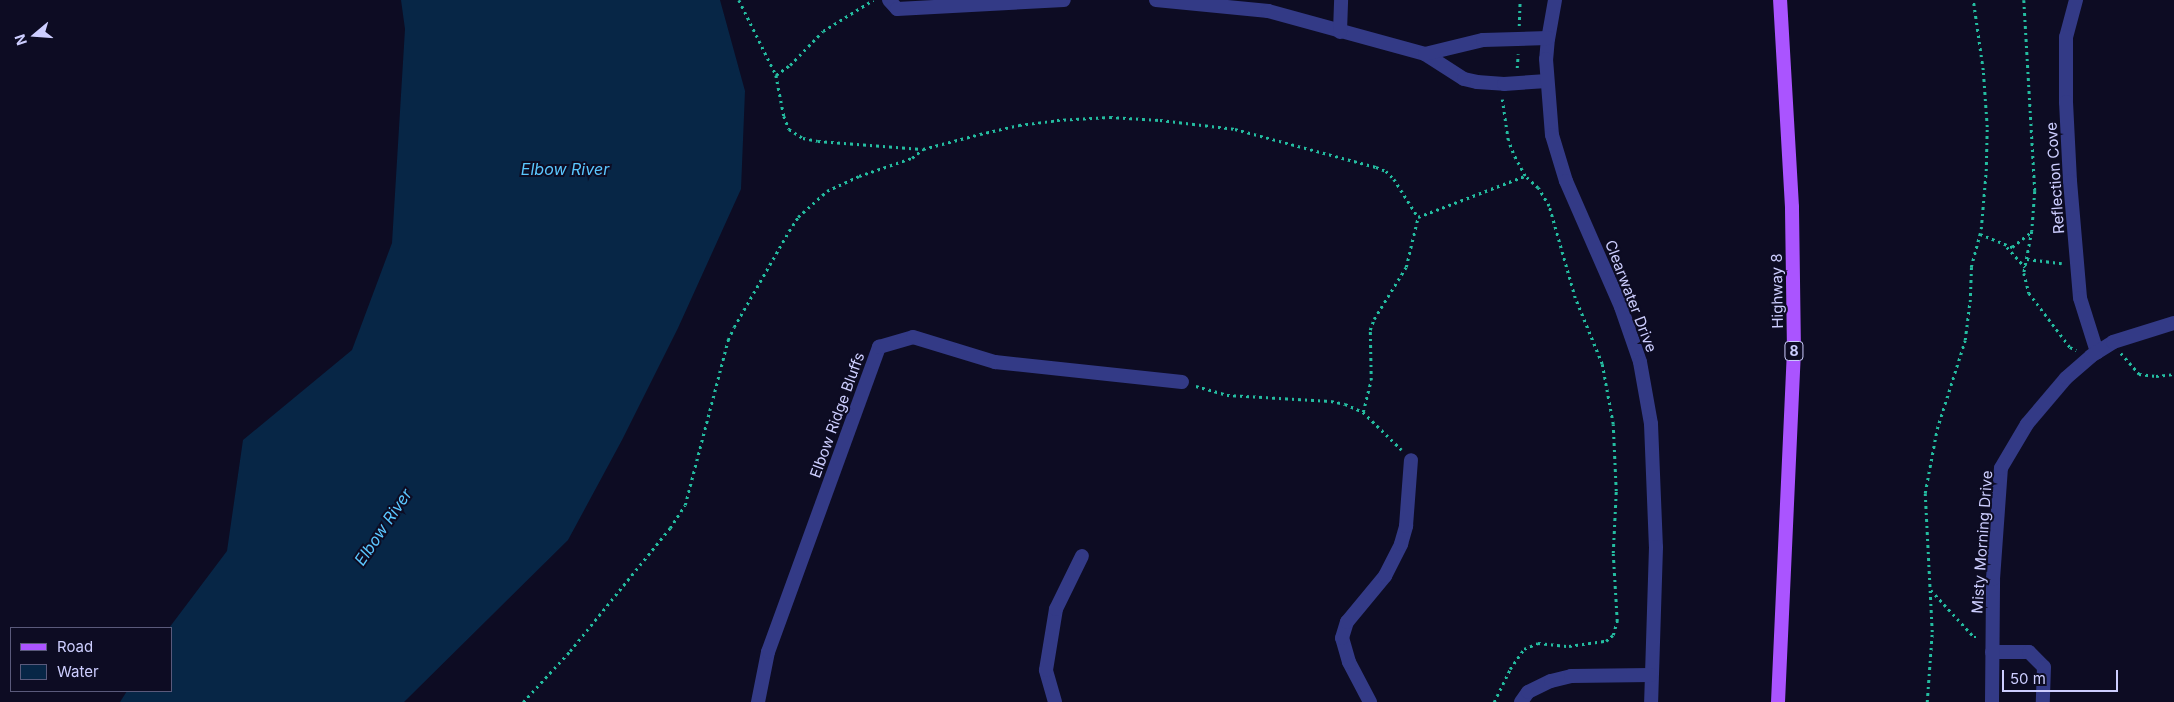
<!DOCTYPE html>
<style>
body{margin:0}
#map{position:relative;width:2174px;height:702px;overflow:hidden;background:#0d0c23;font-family:Inter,sans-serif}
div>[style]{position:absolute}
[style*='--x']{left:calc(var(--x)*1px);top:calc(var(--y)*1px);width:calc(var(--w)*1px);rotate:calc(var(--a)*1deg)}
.water>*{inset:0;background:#072646}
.path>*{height:2.5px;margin-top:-1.25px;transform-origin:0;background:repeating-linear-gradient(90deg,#24bca0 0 2.5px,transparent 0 6.5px)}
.minor>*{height:14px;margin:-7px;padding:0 7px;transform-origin:7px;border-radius:7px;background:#333a86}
.primary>*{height:14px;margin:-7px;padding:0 7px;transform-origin:7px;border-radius:7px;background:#aa54ff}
span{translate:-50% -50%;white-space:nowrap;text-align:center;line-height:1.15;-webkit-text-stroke:4px #0d0c23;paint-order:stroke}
.shield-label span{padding:1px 4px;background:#0d0c23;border:1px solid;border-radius:4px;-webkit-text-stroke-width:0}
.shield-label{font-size:14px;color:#cdceff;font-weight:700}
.street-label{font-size:15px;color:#cdceff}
.water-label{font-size:16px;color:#5bc7ff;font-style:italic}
.legend{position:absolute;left:10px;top:627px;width:162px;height:65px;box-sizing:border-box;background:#0d0c23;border:1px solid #5a5a7b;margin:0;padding:6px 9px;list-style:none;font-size:15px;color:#cdceff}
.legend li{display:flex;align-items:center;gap:10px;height:25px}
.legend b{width:25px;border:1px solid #5a5a7b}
.north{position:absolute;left:10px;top:10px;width:50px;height:50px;-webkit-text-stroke:4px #0d0c23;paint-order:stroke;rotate:252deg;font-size:14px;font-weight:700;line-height:20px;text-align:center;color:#cdceff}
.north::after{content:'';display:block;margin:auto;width:18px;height:22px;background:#cdceff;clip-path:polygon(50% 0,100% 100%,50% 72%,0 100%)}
.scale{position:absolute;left:2002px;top:670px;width:116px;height:22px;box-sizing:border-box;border:2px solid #cdceff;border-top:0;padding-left:6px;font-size:15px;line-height:18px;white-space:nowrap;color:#cdceff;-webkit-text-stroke:4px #0d0c23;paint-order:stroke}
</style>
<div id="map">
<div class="water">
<i style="clip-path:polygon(401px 0,720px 0,745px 91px,741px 189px,678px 328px,622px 440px,568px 540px,404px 702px,120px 702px,127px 691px,171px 691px,171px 628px,169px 628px,227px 551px,243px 440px,352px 350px,392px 243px,405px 29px)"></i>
</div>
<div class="path">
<i style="--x:739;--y:0;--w:84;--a:63.7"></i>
<i style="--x:776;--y:75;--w:42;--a:79"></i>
<i style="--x:784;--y:116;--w:14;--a:69"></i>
<i style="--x:789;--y:129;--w:17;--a:33"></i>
<i style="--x:803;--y:138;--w:15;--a:11"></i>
<i style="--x:818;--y:141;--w:104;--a:4.4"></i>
<i style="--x:2024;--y:0;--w:191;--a:86.7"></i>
<i style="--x:2035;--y:191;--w:40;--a:94.3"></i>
<i style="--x:2032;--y:231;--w:43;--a:100.8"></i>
<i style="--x:2024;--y:273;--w:21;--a:76"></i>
<i style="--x:2029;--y:293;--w:68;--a:52.8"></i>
<i style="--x:2070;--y:347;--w:7;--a:27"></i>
<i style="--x:1519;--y:26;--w:26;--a:-88"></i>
<i style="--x:1517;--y:68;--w:14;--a:-86"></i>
<i style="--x:776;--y:75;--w:17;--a:-36"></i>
<i style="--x:790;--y:65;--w:47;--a:-45.9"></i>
<i style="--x:823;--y:31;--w:59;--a:-31.8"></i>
<i style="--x:1980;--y:234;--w:35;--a:22"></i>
<i style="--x:2012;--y:247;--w:24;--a:-38"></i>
<i style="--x:2007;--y:247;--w:27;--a:48"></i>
<i style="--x:2027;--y:259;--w:35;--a:7"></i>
<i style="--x:2121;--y:353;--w:28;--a:49"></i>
<i style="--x:2139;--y:374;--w:17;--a:7"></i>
<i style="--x:2156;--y:376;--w:18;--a:-6"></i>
<i style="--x:1196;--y:386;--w:32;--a:16"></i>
<i style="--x:1227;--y:395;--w:104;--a:3.3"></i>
<i style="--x:1331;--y:401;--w:14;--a:12"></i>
<i style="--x:1345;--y:404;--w:20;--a:24"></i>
<i style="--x:1363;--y:412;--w:54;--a:44.3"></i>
<i style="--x:1363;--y:412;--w:33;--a:-76"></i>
<i style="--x:1371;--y:380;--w:50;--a:-91.1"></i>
<i style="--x:1370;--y:330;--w:12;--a:-70"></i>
<i style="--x:1374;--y:319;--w:61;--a:-58.4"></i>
<i style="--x:1406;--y:267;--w:51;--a:-76.5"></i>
<i style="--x:1418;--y:217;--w:115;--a:-21"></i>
<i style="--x:1931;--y:590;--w:64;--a:47.5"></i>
<i style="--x:1974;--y:637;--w:4;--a:0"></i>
<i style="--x:523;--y:702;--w:69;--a:-47.3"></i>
<i style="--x:570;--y:651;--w:159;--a:-50.9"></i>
<i style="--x:670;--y:528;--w:27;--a:-57"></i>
<i style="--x:685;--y:505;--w:171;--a:-75.4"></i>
<i style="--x:728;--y:340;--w:14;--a:-65"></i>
<i style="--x:734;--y:327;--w:111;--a:-60.2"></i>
<i style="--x:789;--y:231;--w:17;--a:-57"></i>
<i style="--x:798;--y:217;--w:39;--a:-42"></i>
<i style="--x:827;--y:191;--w:35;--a:-25"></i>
<i style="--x:859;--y:176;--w:56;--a:-18.8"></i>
<i style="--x:912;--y:158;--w:14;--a:-39"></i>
<i style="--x:923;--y:149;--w:59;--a:-14.7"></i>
<i style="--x:980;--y:134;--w:40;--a:-13"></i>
<i style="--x:1019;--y:125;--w:38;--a:-7"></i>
<i style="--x:1057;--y:120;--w:53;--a:-3.2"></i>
<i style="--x:1110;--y:117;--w:50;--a:3.4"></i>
<i style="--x:1160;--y:120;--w:76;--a:6.8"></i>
<i style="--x:1235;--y:129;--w:146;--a:15.1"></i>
<i style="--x:1376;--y:167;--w:11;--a:22"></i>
<i style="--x:1386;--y:171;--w:11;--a:45"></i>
<i style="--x:1394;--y:179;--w:45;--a:57.7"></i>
<i style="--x:1494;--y:702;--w:37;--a:-64"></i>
<i style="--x:1510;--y:669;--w:24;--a:-55"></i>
<i style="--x:1524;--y:649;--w:15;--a:-23"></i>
<i style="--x:1538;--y:643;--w:31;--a:6"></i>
<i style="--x:1569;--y:646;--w:37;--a:-8"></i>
<i style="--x:1606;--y:641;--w:9;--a:-41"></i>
<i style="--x:1613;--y:635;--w:15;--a:-74"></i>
<i style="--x:1617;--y:621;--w:68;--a:-93.4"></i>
<i style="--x:1613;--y:553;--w:62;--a:-87.2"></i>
<i style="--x:1616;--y:491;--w:67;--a:-92.6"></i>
<i style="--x:1613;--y:424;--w:61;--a:-100.4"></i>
<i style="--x:1602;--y:364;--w:71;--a:-112.2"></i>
<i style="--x:1575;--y:298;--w:96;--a:-105.8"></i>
<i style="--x:1549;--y:206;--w:21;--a:-121"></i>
<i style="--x:1538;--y:188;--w:18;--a:-137"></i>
<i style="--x:1525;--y:176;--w:26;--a:-118"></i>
<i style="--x:1513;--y:153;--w:14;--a:-111"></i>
<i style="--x:1508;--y:140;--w:41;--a:-98.3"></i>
<i style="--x:1927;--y:702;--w:70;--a:-85.9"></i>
<i style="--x:1932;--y:632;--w:139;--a:-92.9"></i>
<i style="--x:1925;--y:493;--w:65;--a:-79.4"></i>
<i style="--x:1937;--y:429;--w:93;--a:-72.5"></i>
<i style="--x:1965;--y:340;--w:38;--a:-83"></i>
<i style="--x:1970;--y:302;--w:35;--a:-88"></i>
<i style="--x:1971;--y:267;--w:39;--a:-75"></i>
<i style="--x:1981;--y:229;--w:58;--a:-85.1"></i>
<i style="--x:1986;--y:171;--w:44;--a:-88.7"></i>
<i style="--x:1987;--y:127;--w:57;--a:-94"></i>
<i style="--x:1983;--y:70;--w:71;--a:-98.1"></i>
</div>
<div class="minor">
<i style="--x:889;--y:0;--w:12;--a:48"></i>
<i style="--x:897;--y:9;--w:167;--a:-3.1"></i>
<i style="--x:1156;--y:0;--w:113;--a:5.6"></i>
<i style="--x:1268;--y:11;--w:163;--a:15.3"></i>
<i style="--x:1425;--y:54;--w:46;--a:32.7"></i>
<i style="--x:1464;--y:79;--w:13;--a:13"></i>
<i style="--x:1477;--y:82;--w:27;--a:4"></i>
<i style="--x:1504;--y:84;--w:43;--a:-4"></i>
<i style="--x:1555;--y:0;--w:39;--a:100"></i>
<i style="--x:1548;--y:38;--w:21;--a:95"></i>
<i style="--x:1546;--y:59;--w:76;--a:85.5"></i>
<i style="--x:1552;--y:135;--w:48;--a:73.1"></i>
<i style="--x:1566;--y:181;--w:137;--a:66.4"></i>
<i style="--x:1621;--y:307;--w:58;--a:70.9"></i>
<i style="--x:1640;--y:362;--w:63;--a:79.9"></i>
<i style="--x:1651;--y:424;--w:123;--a:87.7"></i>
<i style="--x:1656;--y:547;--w:155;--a:91.8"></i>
<i style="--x:2076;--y:0;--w:38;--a:105"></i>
<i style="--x:2066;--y:37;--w:65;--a:90"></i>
<i style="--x:2066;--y:102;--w:79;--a:87.1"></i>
<i style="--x:2070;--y:181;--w:117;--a:85.1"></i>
<i style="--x:2080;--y:298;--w:57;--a:72.5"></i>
<i style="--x:1340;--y:32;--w:32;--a:-88"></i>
<i style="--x:1425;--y:54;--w:60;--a:-13.6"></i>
<i style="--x:1483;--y:40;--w:65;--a:-1.8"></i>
<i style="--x:1992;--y:652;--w:37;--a:0"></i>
<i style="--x:2029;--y:652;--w:21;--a:45"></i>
<i style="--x:2044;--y:667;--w:35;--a:92"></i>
<i style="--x:758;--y:702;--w:51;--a:-78.7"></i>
<i style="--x:768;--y:652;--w:325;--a:-70"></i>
<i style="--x:879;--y:347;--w:35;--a:-16"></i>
<i style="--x:913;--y:337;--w:86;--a:17"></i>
<i style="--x:995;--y:362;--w:188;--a:6.1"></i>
<i style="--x:1055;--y:702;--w:33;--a:-106"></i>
<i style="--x:1046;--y:670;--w:62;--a:-80.7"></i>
<i style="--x:1056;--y:609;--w:59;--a:-63.9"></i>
<i style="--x:1370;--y:702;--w:45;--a:-117.7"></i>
<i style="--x:1349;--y:662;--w:25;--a:-106"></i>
<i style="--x:1342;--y:638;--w:17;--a:-73"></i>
<i style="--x:1347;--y:622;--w:60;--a:-50.4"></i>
<i style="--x:1385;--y:576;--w:36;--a:-63"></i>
<i style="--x:1401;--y:544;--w:19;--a:-74"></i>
<i style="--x:1406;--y:526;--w:66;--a:-85.7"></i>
<i style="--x:1521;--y:702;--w:12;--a:-55"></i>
<i style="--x:1528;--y:692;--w:25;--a:-26"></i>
<i style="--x:1551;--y:681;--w:21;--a:-14"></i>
<i style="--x:1571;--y:676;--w:80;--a:-0.7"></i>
<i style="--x:1992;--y:702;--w:123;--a:-89.5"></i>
<i style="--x:1993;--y:579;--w:111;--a:-85.9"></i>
<i style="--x:2001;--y:468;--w:51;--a:-59.4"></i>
<i style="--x:2027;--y:424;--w:60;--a:-49.7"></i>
<i style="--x:2066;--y:378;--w:33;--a:-41"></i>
<i style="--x:2091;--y:356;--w:26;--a:-32"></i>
<i style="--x:2113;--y:342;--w:64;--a:-17.3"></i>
</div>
<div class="primary">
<i style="--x:1778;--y:702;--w:350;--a:-87.4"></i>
<i style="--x:1794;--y:352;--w:145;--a:-90.8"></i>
<i style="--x:1792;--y:207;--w:207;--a:-93.3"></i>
</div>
<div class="shield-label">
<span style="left:1794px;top:351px">8</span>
</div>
<div class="street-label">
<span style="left:2055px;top:178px;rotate:-94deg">Reflection Cove</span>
<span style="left:1777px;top:291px;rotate:-91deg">Highway 8</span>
<span style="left:1631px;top:296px;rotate:69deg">Clearwater Drive</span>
<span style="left:837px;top:415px;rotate:-70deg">Elbow Ridge Bluffs</span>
<span style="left:1982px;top:542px;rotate:-86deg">Misty Morning Drive</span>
</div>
<div class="water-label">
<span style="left:565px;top:169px">Elbow River</span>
<span style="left:383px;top:527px;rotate:-56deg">Elbow River</span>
</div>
<ul class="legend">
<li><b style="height:6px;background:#aa54ff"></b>Road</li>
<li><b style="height:14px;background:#072646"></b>Water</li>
</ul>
<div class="north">N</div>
<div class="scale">50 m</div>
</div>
